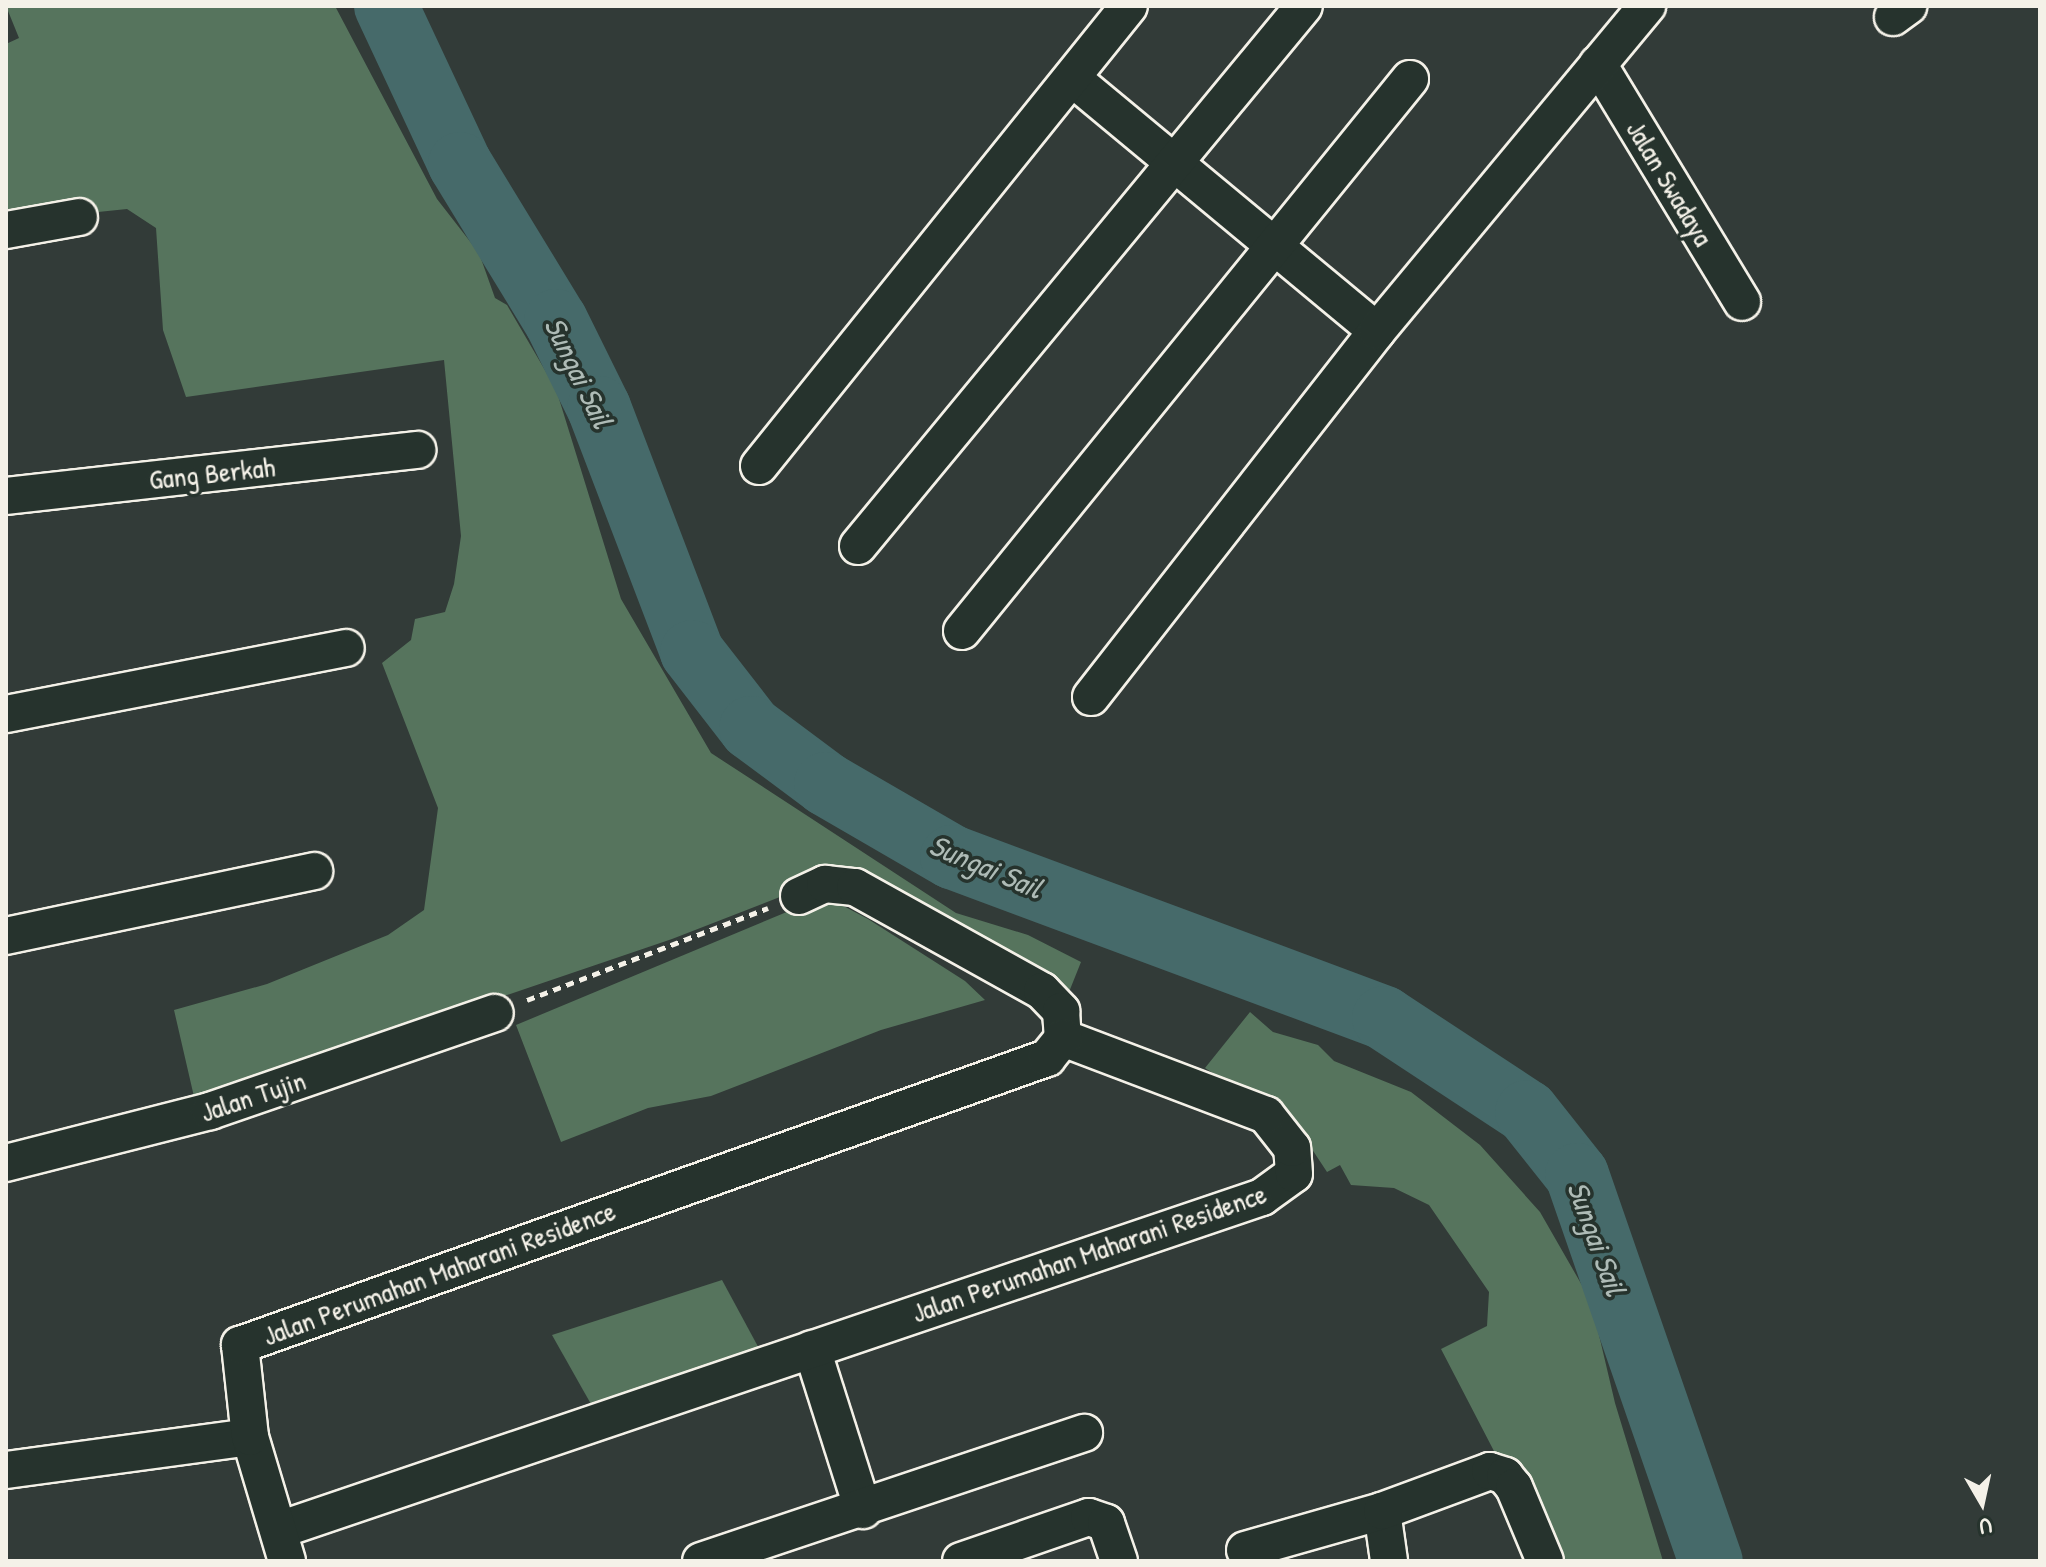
<!DOCTYPE html>
<style>
body{margin:0}
#map{position:relative;width:2046px;height:1567px;overflow:hidden;background:#323b38;font-family:"Patrick Hand",sans-serif}
div>[style]{position:absolute}
[style*='--x']{left:calc(var(--x)*1px);top:calc(var(--y)*1px);width:calc(var(--w)*1px);rotate:calc(var(--a)*1deg)}
.green>*{inset:0;background:#56745d}
.river>*{height:64px;margin:-32px;padding:0 32px;transform-origin:32px;border-radius:32px;background:#466a6a}
.path>*{height:5px;margin-top:-2.5px;transform-origin:0;background:repeating-linear-gradient(90deg,#f4f1e8 0 8px,transparent 0 14px)}
.roads{filter:drop-shadow(2px 0 #f4f1e8) drop-shadow(-2px 0 #f4f1e8) drop-shadow(0 2px #f4f1e8) drop-shadow(0 -2px #f4f1e8)}
.minor>*{height:36px;margin:-18px;padding:0 18px;transform-origin:18px;border-radius:18px;background:#26332d}
span{translate:-50% -50%;white-space:nowrap;text-align:center;line-height:1.15;-webkit-text-stroke:7px #26332d;paint-order:stroke}
.street-label{font-size:28px;color:#f4f1e8}
.water-label{font-size:30px;color:#aebbb6;font-style:italic}
.frame{position:absolute;inset:0;border:8px solid #f4f1e8;pointer-events:none}
.north{position:absolute;left:1942px;top:1463px;width:80px;height:80px;-webkit-text-stroke:6px #26332d;paint-order:stroke;rotate:171deg;font-size:22px;font-weight:700;line-height:32px;text-align:center;color:#f4f1e8}
.north::after{content:'';display:block;margin:auto;width:28px;height:36px;background:#f4f1e8;clip-path:polygon(50% 0,100% 100%,50% 72%,0 100%)}
</style>
<div id="map">
<div class="green">
<i style="clip-path:polygon(6px 6px,335px 6px,437px 199px,479px 253px,495px 298px,507px 305px,556px 389px,621px 599px,711px 753px,956px 913px,1028px 935px,1081px 962px,1065px 1002px,808px 886px,672px 939px,195px 1101px,174px 1010px,267px 984px,388px 935px,424px 910px,438px 808px,382px 663px,411px 640px,415px 619px,445px 612px,454px 584px,461px 536px,444px 360px,186px 397px,163px 330px,156px 228px,127px 209px,11px 221px,6px 209px,6px 44px,19px 38px)"></i>
<i style="clip-path:polygon(818px 899px,836px 902px,868px 919px,965px 981px,985px 1000px,881px 1030px,711px 1096px,648px 1108px,561px 1142px,516px 1025px)"></i>
<i style="clip-path:polygon(1250px 1012px,1273px 1032px,1318px 1045px,1334px 1061px,1411px 1092px,1480px 1145px,1540px 1212px,1591px 1301px,1615px 1403px,1663px 1561px,1551px 1561px,1441px 1349px,1487px 1326px,1489px 1292px,1429px 1205px,1394px 1188px,1351px 1185px,1340px 1165px,1327px 1172px,1298px 1128px,1205px 1068px)"></i>
<i style="clip-path:polygon(722px 1280px,762px 1354px,596px 1413px,552px 1335px)"></i>
</div>
<div class="river">
<i style="--x:386;--y:6;--w:174;--a:64.9"></i>
<i style="--x:460;--y:164;--w:184;--a:58.6"></i>
<i style="--x:556;--y:321;--w:97;--a:63.7"></i>
<i style="--x:599;--y:408;--w:261;--a:69.1"></i>
<i style="--x:692;--y:652;--w:96;--a:52.2"></i>
<i style="--x:751;--y:728;--w:94;--a:36.7"></i>
<i style="--x:826;--y:784;--w:146;--a:30.1"></i>
<i style="--x:952;--y:857;--w:461;--a:20.4"></i>
<i style="--x:1384;--y:1018;--w:171;--a:33.3"></i>
<i style="--x:1527;--y:1112;--w:80;--a:51.6"></i>
<i style="--x:1577;--y:1175;--w:409;--a:70.9"></i>
</div>
<div class="path">
<i style="--x:527;--y:1000;--w:258;--a:-20.9"></i>
</div>
<div class="roads">
<div class="minor">
<i style="--x:1893;--y:17;--w:19;--a:-36"></i>
<i style="--x:1598;--y:64;--w:278;--a:58.8"></i>
<i style="--x:1072;--y:78;--w:396;--a:39.7"></i>
<i style="--x:6;--y:230;--w:74;--a:-10.1"></i>
<i style="--x:759;--y:466;--w:590;--a:-51.19"></i>
<i style="--x:6;--y:496;--w:414;--a:-6.4"></i>
<i style="--x:858;--y:546;--w:700;--a:-50.45"></i>
<i style="--x:962;--y:631;--w:711;--a:-50.94"></i>
<i style="--x:1091;--y:697;--w:464;--a:-52"></i>
<i style="--x:1377;--y:331;--w:423;--a:-50.3"></i>
<i style="--x:6;--y:714;--w:346;--a:-11"></i>
<i style="--x:799;--y:896;--w:29;--a:-25"></i>
<i style="--x:825;--y:884;--w:30;--a:6"></i>
<i style="--x:855;--y:887;--w:214;--a:29.1"></i>
<i style="--x:1042;--y:991;--w:28;--a:46"></i>
<i style="--x:1061;--y:1011;--w:27;--a:86"></i>
<i style="--x:6;--y:936;--w:315;--a:-11.9"></i>
<i style="--x:6;--y:1163;--w:211;--a:-14.3"></i>
<i style="--x:210;--y:1111;--w:301;--a:-19"></i>
<i style="--x:812;--y:1349;--w:169;--a:72.4"></i>
<i style="--x:6;--y:1470;--w:246;--a:-7.7"></i>
<i style="--x:1382;--y:1511;--w:50;--a:82"></i>
<i style="--x:279;--y:1530;--w:1038;--a:-18.71"></i>
<i style="--x:1262;--y:1197;--w:39;--a:-36"></i>
<i style="--x:1294;--y:1174;--w:26;--a:-94"></i>
<i style="--x:1292;--y:1148;--w:42;--a:-128.2"></i>
<i style="--x:1266;--y:1115;--w:217;--a:-159.2"></i>
<i style="--x:1245;--y:1550;--w:142;--a:-15.9"></i>
<i style="--x:1382;--y:1511;--w:115;--a:-20.3"></i>
<i style="--x:1490;--y:1471;--w:16;--a:18"></i>
<i style="--x:1505;--y:1476;--w:14;--a:51"></i>
<i style="--x:1514;--y:1487;--w:80;--a:67.3"></i>
<i style="--x:287;--y:1561;--w:129;--a:-106.6"></i>
<i style="--x:250;--y:1437;--w:93;--a:-96.2"></i>
<i style="--x:240;--y:1345;--w:857;--a:-19.58"></i>
<i style="--x:1047;--y:1058;--w:26;--a:-51"></i>
<i style="--x:701;--y:1561;--w:404;--a:-18.5"></i>
<i style="--x:961;--y:1561;--w:135;--a:-19"></i>
<i style="--x:1089;--y:1517;--w:18;--a:19"></i>
<i style="--x:1106;--y:1523;--w:40;--a:71.1"></i>
</div>
</div>
<div class="street-label">
<span style="left:1670px;top:183px;rotate:59deg">Jalan Swadaya</span>
<span style="left:212px;top:473px;rotate:-6deg">Gang Berkah</span>
<span style="left:253px;top:1096px;rotate:-18deg">Jalan Tujin</span>
<span style="left:1089px;top:1253px;rotate:-19deg">Jalan Perumahan Maharani Residence</span>
<span style="left:439px;top:1273px;rotate:-20deg">Jalan Perumahan Maharani Residence</span>
</div>
<div class="water-label">
<span style="left:579px;top:372px;rotate:64deg">Sungai Sail</span>
<span style="left:986px;top:866px;rotate:23deg">Sungai Sail</span>
<span style="left:1597px;top:1238px;rotate:70deg">Sungai Sail</span>
</div>
<div class="frame"></div>
<div class="north">U</div>
</div>
